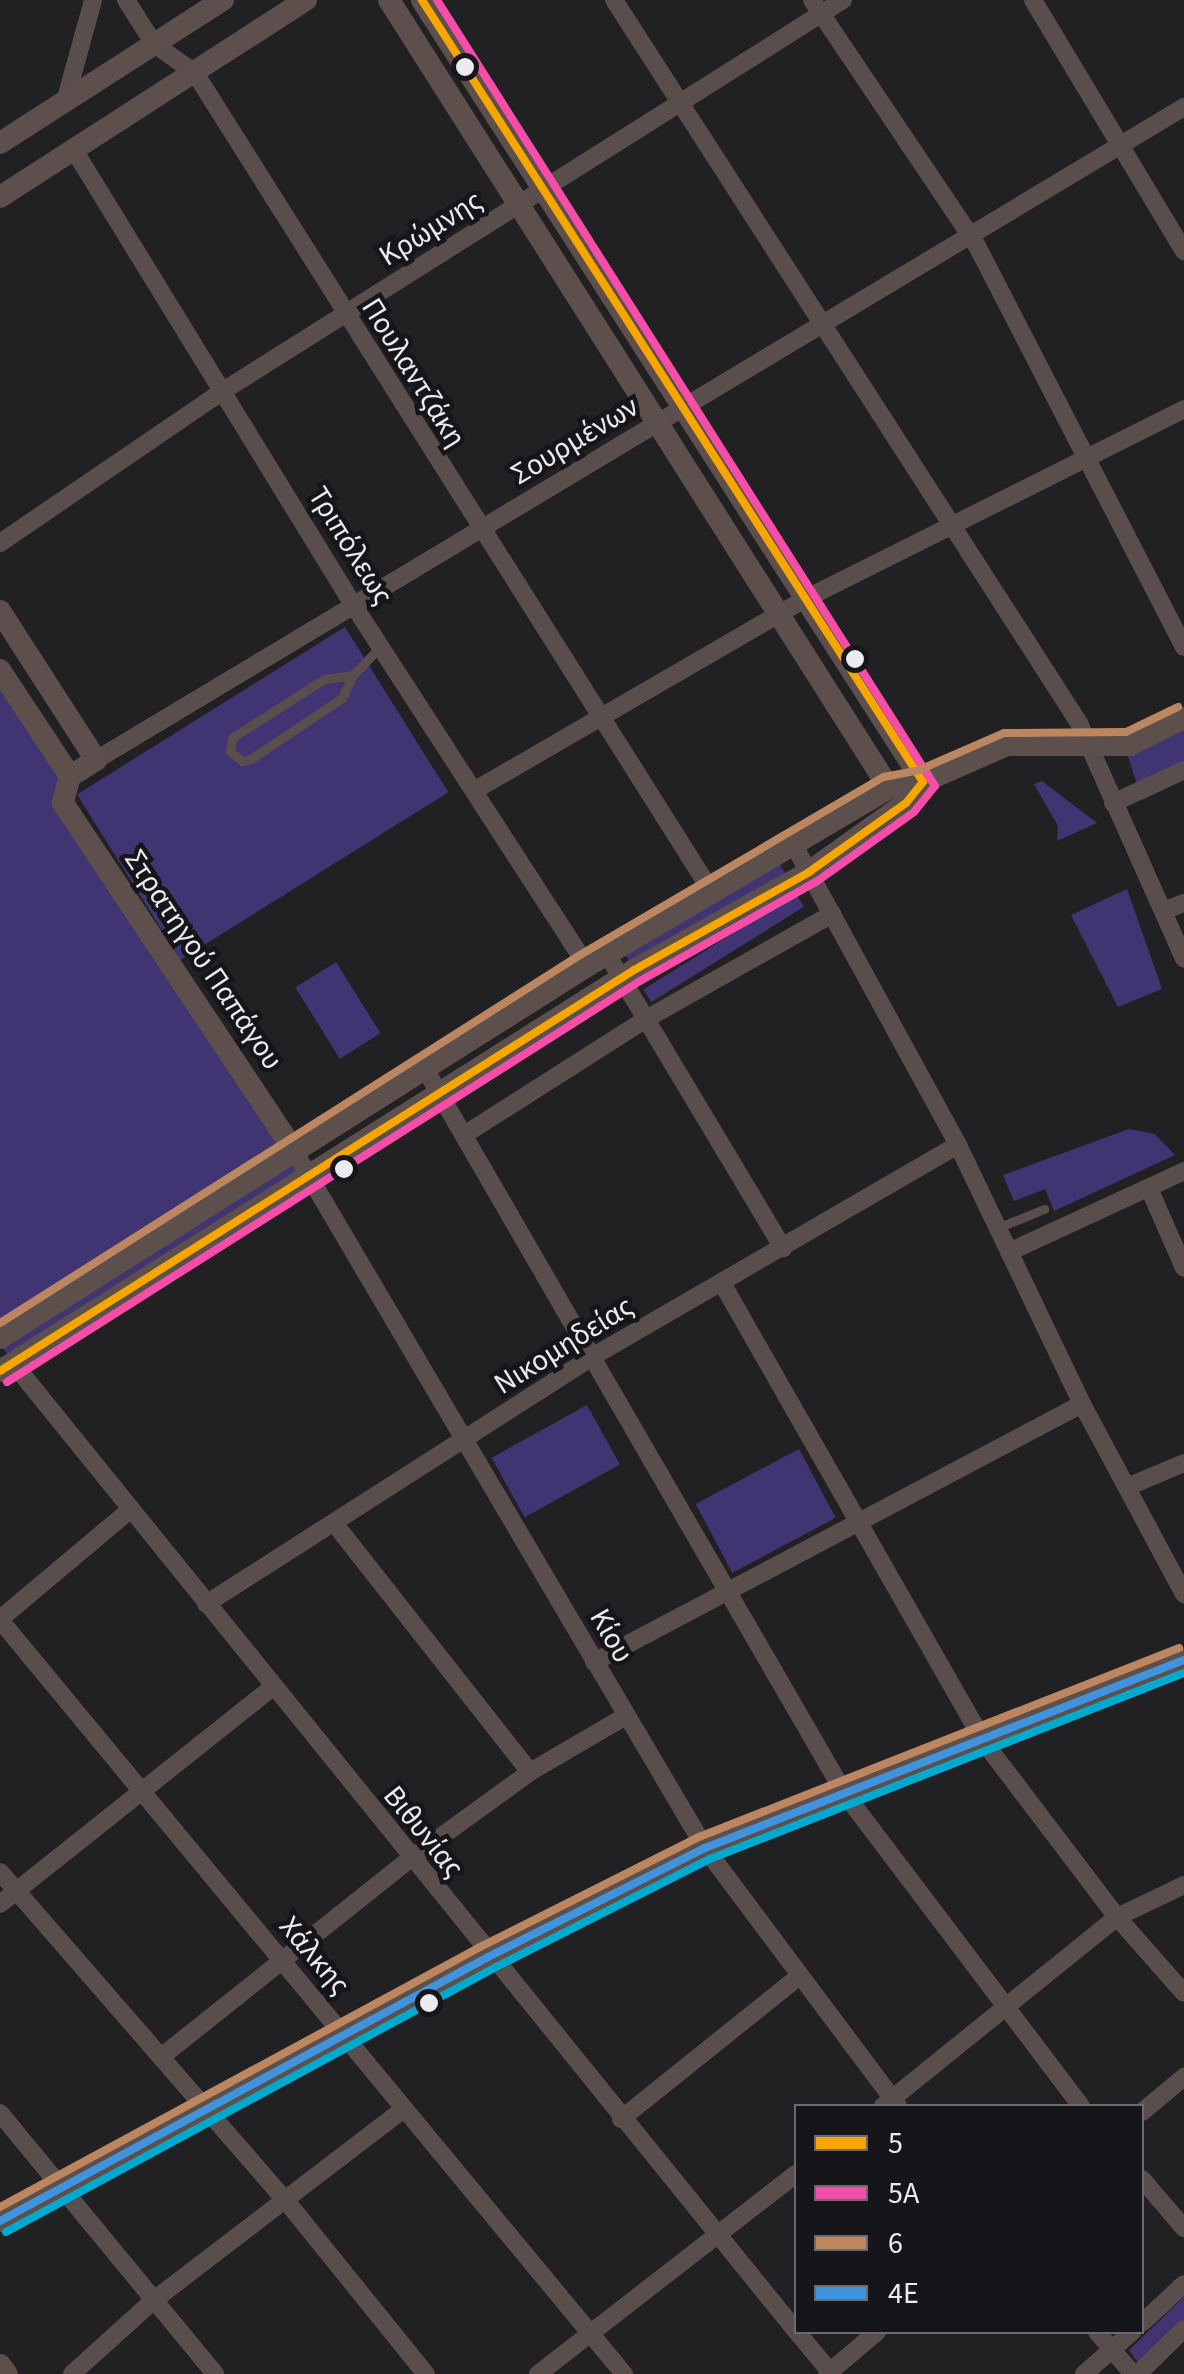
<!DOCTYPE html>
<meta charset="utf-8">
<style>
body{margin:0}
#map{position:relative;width:1184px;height:2374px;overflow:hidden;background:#212022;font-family:"Source Sans 3",sans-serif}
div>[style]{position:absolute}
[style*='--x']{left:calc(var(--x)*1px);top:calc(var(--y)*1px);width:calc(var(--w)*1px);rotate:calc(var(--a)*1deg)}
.green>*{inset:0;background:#403572;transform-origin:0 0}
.lane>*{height:9px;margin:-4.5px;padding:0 4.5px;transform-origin:4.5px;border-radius:4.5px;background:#5a4e4c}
.street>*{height:18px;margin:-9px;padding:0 9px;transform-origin:9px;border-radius:9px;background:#5a4e4c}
.secondary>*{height:22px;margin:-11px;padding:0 11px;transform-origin:11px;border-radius:11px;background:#5c4f4c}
.bus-1>*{height:8px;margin:-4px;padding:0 4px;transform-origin:4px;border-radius:4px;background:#f7a600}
.bus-2>*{height:8px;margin:-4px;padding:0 4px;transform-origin:4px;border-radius:4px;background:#f54da8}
.bus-3>*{height:8px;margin:-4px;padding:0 4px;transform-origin:4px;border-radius:4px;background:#bb8660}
.bus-4>*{height:8px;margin:-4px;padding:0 4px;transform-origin:4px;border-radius:4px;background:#4094de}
.bus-5>*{height:8px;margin:-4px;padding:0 4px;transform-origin:4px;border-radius:4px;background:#00a9ce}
.dots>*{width:28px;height:28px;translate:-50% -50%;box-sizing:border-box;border:5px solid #16161a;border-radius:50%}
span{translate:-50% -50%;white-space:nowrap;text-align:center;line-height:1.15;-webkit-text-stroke:9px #16161a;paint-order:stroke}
.street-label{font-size:30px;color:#ebebee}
.legend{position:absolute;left:794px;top:2104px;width:350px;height:230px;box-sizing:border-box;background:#16161a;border:2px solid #6b6b6f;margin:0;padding:12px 18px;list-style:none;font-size:30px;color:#ebebee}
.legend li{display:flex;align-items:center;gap:20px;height:50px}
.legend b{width:50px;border:2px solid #6b6b6f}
</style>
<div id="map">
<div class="green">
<i style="left:345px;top:627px;width:195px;height:316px;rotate:58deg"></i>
<i style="clip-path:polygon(0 673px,67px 775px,60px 802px,309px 1172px,14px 1362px,0 1345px)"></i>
<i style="clip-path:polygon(1184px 726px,1184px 780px,1142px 800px,1127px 753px)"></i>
<i style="clip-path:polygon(1042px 781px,1097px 823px,1057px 841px,1058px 826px,1034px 784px)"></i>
<i style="left:776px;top:858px;width:29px;height:179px;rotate:59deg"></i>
<i style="clip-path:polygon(1127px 889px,1162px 989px,1118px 1007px,1071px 915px)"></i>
<i style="left:796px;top:894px;width:15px;height:180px;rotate:58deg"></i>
<i style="left:336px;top:962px;width:84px;height:48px;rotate:58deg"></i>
<i style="clip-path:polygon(1129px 1129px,1155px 1134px,1175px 1155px,1054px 1211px,1045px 1189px,1014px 1201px,1003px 1175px)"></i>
<i style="left:587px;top:1405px;width:68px;height:109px;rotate:61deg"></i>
<i style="left:799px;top:1449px;width:78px;height:117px;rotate:62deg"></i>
<i style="clip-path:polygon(1184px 2297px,1184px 2320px,1138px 2363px,1129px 2350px)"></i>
</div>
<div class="lane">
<i style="--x:353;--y:675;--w:25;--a:116"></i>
<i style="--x:342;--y:698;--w:110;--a:146.2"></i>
<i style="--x:251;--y:759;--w:9;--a:167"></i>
<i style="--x:242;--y:761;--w:16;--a:-140"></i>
<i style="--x:230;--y:751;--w:13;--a:-81"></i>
<i style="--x:232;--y:738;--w:109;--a:-32.7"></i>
<i style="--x:324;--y:679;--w:29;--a:-8"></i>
<i style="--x:353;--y:675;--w:40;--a:-46"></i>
<i style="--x:997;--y:1228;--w:51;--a:-22"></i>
</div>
<div class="street">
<i style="--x:126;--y:0;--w:52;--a:57.5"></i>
<i style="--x:154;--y:44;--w:50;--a:35.3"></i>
<i style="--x:195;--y:73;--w:971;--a:57.75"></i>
<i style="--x:614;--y:0;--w:860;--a:57.25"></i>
<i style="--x:1079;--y:723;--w:258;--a:66"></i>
<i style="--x:812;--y:0;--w:296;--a:56.1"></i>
<i style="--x:977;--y:246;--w:451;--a:62.7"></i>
<i style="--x:1033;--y:0;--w:293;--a:59"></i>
<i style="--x:65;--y:102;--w:106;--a:-74.6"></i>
<i style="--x:74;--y:150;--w:535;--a:58.45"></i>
<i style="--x:354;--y:606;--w:429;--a:57.1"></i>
<i style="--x:0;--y:543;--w:270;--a:-34.3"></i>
<i style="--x:223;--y:391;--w:733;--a:-32.24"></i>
<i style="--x:96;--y:760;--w:1269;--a:-30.97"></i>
<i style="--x:477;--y:789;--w:377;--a:-30.1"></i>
<i style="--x:803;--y:600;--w:426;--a:-26.6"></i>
<i style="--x:1113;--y:803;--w:78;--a:-24.9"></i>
<i style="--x:795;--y:847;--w:340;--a:61.3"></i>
<i style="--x:958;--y:1145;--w:287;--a:64.4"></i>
<i style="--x:1082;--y:1404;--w:216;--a:61.8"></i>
<i style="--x:1163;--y:911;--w:22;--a:-21"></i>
<i style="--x:607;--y:954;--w:343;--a:59.1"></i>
<i style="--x:424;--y:1067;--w:840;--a:59.93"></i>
<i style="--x:845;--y:1794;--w:391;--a:52.9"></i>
<i style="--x:464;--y:1135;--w:216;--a:-32.5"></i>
<i style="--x:646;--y:1019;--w:214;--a:-29.4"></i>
<i style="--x:293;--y:1149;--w:811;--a:59.48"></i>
<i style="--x:705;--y:1848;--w:322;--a:53.2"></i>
<i style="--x:1149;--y:1188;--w:87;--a:66.4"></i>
<i style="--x:1009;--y:1252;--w:193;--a:-24.8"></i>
<i style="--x:722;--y:1283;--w:529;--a:60.28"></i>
<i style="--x:984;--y:1742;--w:220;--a:52.8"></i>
<i style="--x:1117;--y:1917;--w:101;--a:48.6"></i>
<i style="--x:13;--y:1363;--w:1245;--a:51.03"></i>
<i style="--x:1127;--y:1487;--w:62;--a:-22.8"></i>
<i style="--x:334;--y:1523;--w:317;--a:51.8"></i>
<i style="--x:206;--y:1604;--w:458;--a:-32.6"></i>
<i style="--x:592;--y:1357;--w:423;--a:-30.1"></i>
<i style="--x:0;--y:1619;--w:171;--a:-40"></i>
<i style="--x:0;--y:1620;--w:979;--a:50.39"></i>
<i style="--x:594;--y:1662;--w:552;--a:-27.86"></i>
<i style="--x:0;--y:1872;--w:437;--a:49"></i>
<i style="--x:287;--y:2202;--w:221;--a:51.1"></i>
<i style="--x:0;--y:1904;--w:349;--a:-38.5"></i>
<i style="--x:161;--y:2057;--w:318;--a:-38.5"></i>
<i style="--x:410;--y:1859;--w:148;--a:-35.9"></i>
<i style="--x:530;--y:1772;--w:111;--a:-30.3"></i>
<i style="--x:883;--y:2106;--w:301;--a:-38.9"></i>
<i style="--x:1117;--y:1917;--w:74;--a:-25.5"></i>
<i style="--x:1142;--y:2112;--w:55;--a:-39.8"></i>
<i style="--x:0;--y:2113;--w:338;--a:50.5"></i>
<i style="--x:621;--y:2119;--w:226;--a:-38.7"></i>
<i style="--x:1142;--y:2179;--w:65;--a:49.4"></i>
<i style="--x:1142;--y:2323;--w:57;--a:-42.9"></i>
<i style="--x:797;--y:2332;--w:55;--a:50.2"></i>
<i style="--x:1097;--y:2332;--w:55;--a:49.4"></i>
<i style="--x:72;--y:2374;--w:110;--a:-42.1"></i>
<i style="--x:154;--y:2300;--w:315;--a:-37.4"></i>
<i style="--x:538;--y:2374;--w:326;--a:-37.8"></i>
<i style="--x:827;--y:2374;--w:65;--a:-40"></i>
<i style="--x:1084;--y:2374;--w:64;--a:-41.2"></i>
<i style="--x:1138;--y:2374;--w:64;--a:-44.4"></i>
</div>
<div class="secondary">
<i style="--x:389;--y:0;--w:933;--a:57.6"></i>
<i style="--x:422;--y:0;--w:929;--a:57.35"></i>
<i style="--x:0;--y:143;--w:265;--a:-32.7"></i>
<i style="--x:0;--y:197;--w:364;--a:-32.8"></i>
<i style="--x:0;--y:611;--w:177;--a:57.2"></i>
<i style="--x:96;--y:760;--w:31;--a:148"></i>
<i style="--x:70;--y:776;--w:28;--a:105"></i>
<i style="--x:63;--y:803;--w:415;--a:56.4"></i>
<i style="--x:0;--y:670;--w:127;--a:56.6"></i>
<i style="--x:0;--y:1338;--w:695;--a:-32.36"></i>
<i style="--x:587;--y:966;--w:351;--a:-30.5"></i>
<i style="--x:889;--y:788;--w:35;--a:-10"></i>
<i style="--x:923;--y:782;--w:92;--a:-23.8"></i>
<i style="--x:1007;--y:745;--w:122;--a:0"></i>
<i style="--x:1129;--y:745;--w:61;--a:-26.1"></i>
<i style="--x:0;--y:1371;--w:750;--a:-32.31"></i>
<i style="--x:634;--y:970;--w:201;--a:-29.2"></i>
<i style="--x:809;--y:872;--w:119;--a:-35.4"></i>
<i style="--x:906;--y:803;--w:27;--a:-51"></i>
<i style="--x:0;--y:2221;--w:555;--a:-28.41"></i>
<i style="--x:488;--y:1957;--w:243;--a:-26.7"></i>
<i style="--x:705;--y:1848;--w:515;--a:-21.43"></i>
<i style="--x:0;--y:2365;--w:11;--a:52"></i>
</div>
<div class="bus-1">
<i style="--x:0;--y:1371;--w:750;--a:-32.31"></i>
<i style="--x:634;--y:970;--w:201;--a:-29.2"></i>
<i style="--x:809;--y:872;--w:119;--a:-35.4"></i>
<i style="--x:906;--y:803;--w:27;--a:-51"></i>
<i style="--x:923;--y:782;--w:929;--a:-122.65"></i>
</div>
<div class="bus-2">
<i style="--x:7;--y:1382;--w:749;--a:-32.35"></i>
<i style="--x:640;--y:981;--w:202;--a:-29.4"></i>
<i style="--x:816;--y:882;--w:120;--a:-35.5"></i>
<i style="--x:914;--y:812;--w:33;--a:-51"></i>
<i style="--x:935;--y:786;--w:930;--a:-122.36"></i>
</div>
<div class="bus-3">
<i style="--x:0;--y:1323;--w:687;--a:-32.39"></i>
<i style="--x:580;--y:955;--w:352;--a:-30.4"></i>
<i style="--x:884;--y:777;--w:36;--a:-11"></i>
<i style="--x:919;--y:770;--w:93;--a:-23.5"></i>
<i style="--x:1004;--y:733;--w:122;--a:-0.5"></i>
<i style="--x:1126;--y:732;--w:58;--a:-25.7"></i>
<i style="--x:0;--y:2207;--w:548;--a:-28.44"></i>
<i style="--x:482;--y:1946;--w:243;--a:-26.7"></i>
<i style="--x:699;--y:1837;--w:516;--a:-21.49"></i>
</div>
<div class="bus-4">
<i style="--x:0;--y:2221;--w:555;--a:-28.41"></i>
<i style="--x:488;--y:1957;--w:243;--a:-26.7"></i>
<i style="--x:705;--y:1848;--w:515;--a:-21.43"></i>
</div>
<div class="bus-5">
<i style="--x:6;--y:2232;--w:555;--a:-28.41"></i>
<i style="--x:494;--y:1968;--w:242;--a:-26.8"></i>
<i style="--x:710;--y:1859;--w:509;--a:-21.43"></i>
</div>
<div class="dots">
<i style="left:465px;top:67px;background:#ebebee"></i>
<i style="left:855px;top:659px;background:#ebebee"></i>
<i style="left:344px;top:1169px;background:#ebebee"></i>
<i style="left:429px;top:2003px;background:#ebebee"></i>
</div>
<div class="street-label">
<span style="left:431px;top:229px;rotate:-32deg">Κρώμνης</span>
<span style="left:413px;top:373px;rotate:58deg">Πουλαντζάκη</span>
<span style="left:575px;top:441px;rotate:-31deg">Σουρμένων</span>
<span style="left:350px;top:546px;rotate:58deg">Τριπόλεως</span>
<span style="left:203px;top:960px;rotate:56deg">Στρατηγού Παπάγου</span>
<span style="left:564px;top:1346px;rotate:-32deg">Νικομηδείας</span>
<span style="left:611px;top:1636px;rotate:60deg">Κίου</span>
<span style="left:423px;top:1832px;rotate:51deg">Βιθυνίας</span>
<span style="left:314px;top:1956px;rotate:50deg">Χάλκης</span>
</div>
<ul class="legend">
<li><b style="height:12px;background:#f7a600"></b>5</li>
<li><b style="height:12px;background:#f54da8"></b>5Α</li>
<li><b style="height:12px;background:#bb8660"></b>6</li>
<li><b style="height:12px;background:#4094de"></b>4Ε</li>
</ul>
</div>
